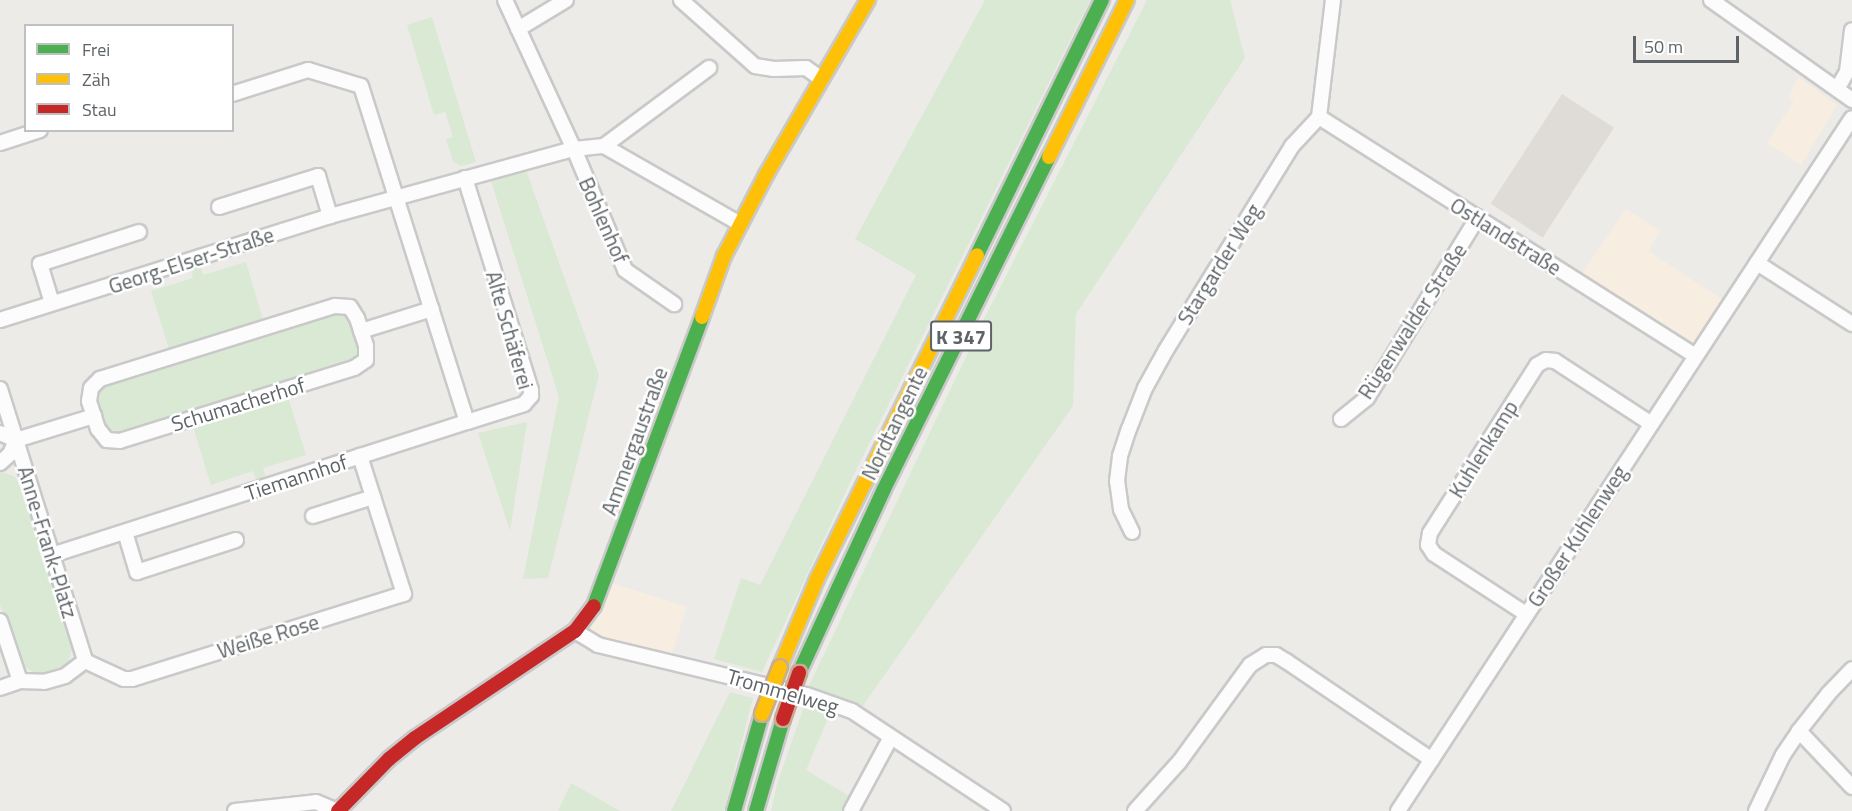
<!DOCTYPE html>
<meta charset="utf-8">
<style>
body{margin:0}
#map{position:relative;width:1852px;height:811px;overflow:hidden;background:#edebe8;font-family:"Titillium Web",sans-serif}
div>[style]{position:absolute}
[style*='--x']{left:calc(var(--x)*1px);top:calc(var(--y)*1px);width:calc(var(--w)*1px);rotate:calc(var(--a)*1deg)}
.commercial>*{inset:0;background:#f7eee1}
.education>*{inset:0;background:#dfdbd7;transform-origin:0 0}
.green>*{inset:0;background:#d9e9d3}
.roads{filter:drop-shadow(2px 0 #c9c9c9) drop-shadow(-2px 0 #c9c9c9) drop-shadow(0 2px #c9c9c9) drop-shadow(0 -2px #c9c9c9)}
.street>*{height:14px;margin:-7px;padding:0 7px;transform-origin:7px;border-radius:7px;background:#fcfcfc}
.fast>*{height:14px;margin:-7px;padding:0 7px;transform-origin:7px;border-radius:7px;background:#4caf50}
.slow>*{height:14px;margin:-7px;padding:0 7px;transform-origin:7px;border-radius:7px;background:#ffc107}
.jam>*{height:14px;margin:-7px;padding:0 7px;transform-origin:7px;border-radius:7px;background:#c62828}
.bridges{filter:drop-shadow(2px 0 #c6ad94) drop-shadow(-2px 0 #c6ad94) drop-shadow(0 2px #c6ad94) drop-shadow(0 -2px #c6ad94)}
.slow-bridge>*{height:14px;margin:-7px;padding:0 7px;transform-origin:7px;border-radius:7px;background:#ffc107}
.jam-bridge>*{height:14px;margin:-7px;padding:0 7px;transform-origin:7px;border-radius:7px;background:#c62828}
span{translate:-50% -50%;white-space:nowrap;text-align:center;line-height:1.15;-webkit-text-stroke:5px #fff;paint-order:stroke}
.shield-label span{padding:2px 4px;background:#fff;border:2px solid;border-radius:4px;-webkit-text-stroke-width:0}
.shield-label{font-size:20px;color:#5d6367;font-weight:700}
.street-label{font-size:21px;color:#5d6367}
.legend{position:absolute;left:24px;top:24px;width:210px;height:108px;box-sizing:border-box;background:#fff;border:2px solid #bec1c2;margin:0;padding:8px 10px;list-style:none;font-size:18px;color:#5d6367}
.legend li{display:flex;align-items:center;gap:12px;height:30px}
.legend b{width:30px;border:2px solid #bec1c2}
.scale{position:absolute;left:1633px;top:36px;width:106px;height:27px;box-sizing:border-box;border:3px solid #5d6367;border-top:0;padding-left:8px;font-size:18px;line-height:21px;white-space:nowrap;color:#5d6367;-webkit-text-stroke:4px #fff;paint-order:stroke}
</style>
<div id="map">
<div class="commercial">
<i style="clip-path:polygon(1798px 77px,1837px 105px,1801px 165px,1767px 143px,1794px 101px,1789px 97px)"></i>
<i style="clip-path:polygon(1626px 209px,1660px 231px,1648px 251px,1729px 304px,1694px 355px,1577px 281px)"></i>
<i style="clip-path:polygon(605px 581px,687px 607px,669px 662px,575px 631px)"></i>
</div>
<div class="education">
<i style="left:1562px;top:94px;width:62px;height:131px;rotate:33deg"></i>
</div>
<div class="green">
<i style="clip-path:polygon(985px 0,1090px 0,855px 472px,762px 672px,714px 659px,741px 578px,760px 585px,916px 275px,855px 239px)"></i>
<i style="clip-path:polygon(1147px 0,1230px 0,1245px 58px,1076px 314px,1073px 406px,862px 707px,807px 690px,985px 317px)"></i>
<i style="clip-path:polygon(432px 17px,476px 162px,461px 166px,453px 161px,446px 139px,453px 137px,445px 112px,434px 115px,407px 25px)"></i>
<i style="clip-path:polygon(525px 167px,599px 375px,548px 578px,523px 579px,559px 397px,490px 178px)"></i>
<i style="clip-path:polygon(246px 262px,263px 320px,169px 349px,151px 291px,193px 278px,190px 268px,200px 265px,203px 275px)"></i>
<i style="clip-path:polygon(338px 310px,348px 314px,360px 342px,360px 353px,353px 362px,124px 435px,112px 435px,104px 428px,95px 405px,95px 394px,102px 385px)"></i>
<i style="clip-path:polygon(288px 397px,306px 455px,263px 468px,266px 479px,257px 482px,253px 471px,211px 485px,193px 427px)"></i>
<i style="clip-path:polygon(527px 422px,510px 531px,478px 433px)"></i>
<i style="clip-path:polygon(0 471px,15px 477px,26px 492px,73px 646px,68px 663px,53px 674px,35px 674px,20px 663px,0 604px)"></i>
<i style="clip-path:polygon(730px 692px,753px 698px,724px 811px,671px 811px)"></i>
<i style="clip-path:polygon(806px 701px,827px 707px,827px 721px,806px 770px,849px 796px,842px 811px,771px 811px,777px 784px)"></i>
<i style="clip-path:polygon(571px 783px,620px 811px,558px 811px)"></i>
</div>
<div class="roads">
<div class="street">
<i style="--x:505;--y:0;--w:164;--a:65.2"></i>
<i style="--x:574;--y:149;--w:131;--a:67.1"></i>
<i style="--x:625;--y:270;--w:60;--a:34.8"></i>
<i style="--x:681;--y:0;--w:99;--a:41.7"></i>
<i style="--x:755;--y:66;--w:19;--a:9"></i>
<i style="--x:774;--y:69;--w:32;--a:-2"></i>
<i style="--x:806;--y:68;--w:19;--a:35"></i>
<i style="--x:1711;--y:0;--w:173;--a:35.3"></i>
<i style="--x:518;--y:29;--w:56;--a:-31.1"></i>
<i style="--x:1837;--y:89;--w:20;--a:-60"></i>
<i style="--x:1847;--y:72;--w:42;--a:-83.2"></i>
<i style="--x:232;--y:94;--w:80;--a:-17.5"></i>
<i style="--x:308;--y:70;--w:55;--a:16.8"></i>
<i style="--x:361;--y:86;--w:352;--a:72.5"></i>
<i style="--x:467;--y:422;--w:60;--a:-17.5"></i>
<i style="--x:524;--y:404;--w:11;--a:-49"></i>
<i style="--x:531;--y:396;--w:6;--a:-90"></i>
<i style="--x:531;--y:390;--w:222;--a:-107.3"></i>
<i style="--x:1319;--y:117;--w:444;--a:32.4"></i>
<i style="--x:0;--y:143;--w:42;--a:-18"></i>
<i style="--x:604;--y:146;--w:131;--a:-36.6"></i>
<i style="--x:219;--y:207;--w:104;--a:-17.4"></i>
<i style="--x:318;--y:176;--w:42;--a:73.3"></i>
<i style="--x:1757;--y:263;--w:113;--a:32.7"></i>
<i style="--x:52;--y:303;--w:41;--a:-107.1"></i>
<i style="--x:40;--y:264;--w:104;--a:-17.9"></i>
<i style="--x:335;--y:306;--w:15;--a:4"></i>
<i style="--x:350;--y:307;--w:13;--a:58"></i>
<i style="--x:357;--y:318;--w:29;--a:72"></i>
<i style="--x:366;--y:346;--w:14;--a:90"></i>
<i style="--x:366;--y:360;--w:14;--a:146"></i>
<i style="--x:354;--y:368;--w:245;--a:162.7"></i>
<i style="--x:120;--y:441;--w:13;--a:-176"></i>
<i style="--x:107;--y:440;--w:14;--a:-129"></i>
<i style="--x:98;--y:429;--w:29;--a:-108"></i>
<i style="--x:89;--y:401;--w:13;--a:-81"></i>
<i style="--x:91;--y:388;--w:13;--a:-45"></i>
<i style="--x:100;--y:379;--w:246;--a:-17.3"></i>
<i style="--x:0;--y:320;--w:346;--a:-17.5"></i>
<i style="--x:330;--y:216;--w:253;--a:-15.4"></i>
<i style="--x:574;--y:149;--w:30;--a:-6"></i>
<i style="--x:604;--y:146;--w:157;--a:29.8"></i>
<i style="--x:361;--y:331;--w:74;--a:-17.2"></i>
<i style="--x:0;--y:389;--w:285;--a:72.6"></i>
<i style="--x:1341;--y:419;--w:33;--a:-39"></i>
<i style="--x:1367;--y:398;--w:212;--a:-58.5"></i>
<i style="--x:0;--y:433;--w:17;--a:24"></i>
<i style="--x:16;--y:440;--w:82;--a:-17.1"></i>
<i style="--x:0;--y:463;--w:13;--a:-42"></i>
<i style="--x:10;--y:454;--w:15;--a:-67"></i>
<i style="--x:313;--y:516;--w:63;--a:-17.6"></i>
<i style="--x:125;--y:532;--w:42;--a:73.3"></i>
<i style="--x:137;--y:572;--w:104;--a:-17.9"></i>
<i style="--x:1132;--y:532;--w:25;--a:-116"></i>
<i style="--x:1121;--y:509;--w:28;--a:-98"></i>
<i style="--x:1117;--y:481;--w:25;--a:-83"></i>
<i style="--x:1120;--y:456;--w:28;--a:-72"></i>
<i style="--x:1129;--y:429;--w:44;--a:-68.7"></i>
<i style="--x:1145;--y:388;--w:43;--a:-61.1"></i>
<i style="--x:1166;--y:350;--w:240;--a:-58.3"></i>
<i style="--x:1292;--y:146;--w:40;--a:-47"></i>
<i style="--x:1319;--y:117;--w:118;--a:-83.2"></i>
<i style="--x:52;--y:555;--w:436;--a:-17.8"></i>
<i style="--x:1526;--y:614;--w:110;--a:-146.9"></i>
<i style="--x:1434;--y:554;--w:11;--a:-124"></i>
<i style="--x:1428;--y:545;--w:12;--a:-81"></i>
<i style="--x:1430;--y:533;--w:199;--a:-57.5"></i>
<i style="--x:1537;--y:365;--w:10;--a:-29"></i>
<i style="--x:1546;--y:360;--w:9;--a:6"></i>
<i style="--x:1555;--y:361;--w:113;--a:33.1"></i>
<i style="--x:0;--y:621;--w:63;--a:71.6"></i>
<i style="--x:575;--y:631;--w:27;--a:31"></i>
<i style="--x:598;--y:645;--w:215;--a:13.5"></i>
<i style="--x:807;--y:695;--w:48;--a:19.6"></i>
<i style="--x:852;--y:711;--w:181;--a:33.5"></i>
<i style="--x:85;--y:661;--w:43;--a:24.8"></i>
<i style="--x:124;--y:679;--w:8;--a:0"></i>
<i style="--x:132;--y:679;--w:285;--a:-17.4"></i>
<i style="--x:404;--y:594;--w:145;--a:-107.7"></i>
<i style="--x:0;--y:688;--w:21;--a:-19"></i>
<i style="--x:20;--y:681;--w:24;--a:2"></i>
<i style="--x:44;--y:682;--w:22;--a:-16"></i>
<i style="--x:65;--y:676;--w:25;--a:-37"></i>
<i style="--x:1799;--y:731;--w:77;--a:46.6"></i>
<i style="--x:235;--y:811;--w:81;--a:-6.3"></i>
<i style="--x:316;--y:802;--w:23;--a:23"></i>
<i style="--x:851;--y:811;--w:84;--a:-61.6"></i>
<i style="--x:1135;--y:811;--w:67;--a:-48"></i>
<i style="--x:1180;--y:761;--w:119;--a:-53.9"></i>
<i style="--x:1250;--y:665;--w:19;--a:-32"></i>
<i style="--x:1266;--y:655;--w:10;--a:0"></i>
<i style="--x:1276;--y:655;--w:12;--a:31"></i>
<i style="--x:1286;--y:661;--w:176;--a:34.1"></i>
<i style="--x:1398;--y:811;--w:828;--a:-56.77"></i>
<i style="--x:1756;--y:811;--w:62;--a:-64.3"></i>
<i style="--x:1783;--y:755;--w:29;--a:-56"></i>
<i style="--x:1799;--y:731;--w:48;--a:-51.7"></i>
<i style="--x:1829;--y:693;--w:33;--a:-46"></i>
</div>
<div class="fast">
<i style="--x:977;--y:255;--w:284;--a:-63.9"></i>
<i style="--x:594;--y:606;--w:309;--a:-69.5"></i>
<i style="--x:799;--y:673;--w:203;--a:-65.2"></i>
<i style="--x:884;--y:489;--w:371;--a:-63.6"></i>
<i style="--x:734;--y:811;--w:101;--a:-73.9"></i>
<i style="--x:756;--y:811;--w:96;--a:-73.6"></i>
</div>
<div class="slow">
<i style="--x:1049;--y:157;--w:175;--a:-63.6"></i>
<i style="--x:702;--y:317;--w:65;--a:-70.2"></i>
<i style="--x:724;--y:256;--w:91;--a:-62.6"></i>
<i style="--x:766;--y:175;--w:203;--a:-59.8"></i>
<i style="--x:780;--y:667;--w:95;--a:-67.2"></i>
<i style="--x:817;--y:579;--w:361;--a:-63.7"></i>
</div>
<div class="jam">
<i style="--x:338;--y:811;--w:73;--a:-45.6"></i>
<i style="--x:389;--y:759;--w:33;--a:-39"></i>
<i style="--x:415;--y:738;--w:192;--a:-33.8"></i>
<i style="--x:575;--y:631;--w:31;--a:-53"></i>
</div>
</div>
<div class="bridges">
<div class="slow-bridge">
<i style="--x:762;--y:714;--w:50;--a:-69"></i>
</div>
<div class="jam-bridge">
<i style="--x:783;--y:719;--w:49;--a:-70.8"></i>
</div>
</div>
<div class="shield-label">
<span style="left:961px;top:336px">K 347</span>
</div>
<div class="street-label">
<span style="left:604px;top:220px;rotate:66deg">Bohlenhof</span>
<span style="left:1506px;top:236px;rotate:32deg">Ostlandstraße</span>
<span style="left:191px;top:260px;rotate:-18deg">Georg-Elser-Straße</span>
<span style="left:1219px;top:264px;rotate:-58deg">Stargarder Weg</span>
<span style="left:1412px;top:321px;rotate:-57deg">Rügenwalder Straße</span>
<span style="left:510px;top:330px;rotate:74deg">Alte Schäferei</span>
<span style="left:238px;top:404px;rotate:-17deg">Schumacherhof</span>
<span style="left:894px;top:423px;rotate:-64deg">Nordtangente</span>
<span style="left:634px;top:441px;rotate:-70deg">Ammergaustraße</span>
<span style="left:1483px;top:449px;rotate:-58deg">Kuhlenkamp</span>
<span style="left:296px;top:477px;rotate:-18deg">Tiemannhof</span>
<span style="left:1577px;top:536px;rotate:-57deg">Großer Kuhlenweg</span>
<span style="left:48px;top:542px;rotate:73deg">Anne-Frank-Platz</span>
<span style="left:268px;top:636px;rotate:-17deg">Weiße Rose</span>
<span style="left:783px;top:691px;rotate:16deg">Trommelweg</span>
</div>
<ul class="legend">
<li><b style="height:8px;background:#4caf50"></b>Frei</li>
<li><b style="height:8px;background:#ffc107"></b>Zäh</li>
<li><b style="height:8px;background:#c62828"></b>Stau</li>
</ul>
<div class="scale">50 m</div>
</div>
